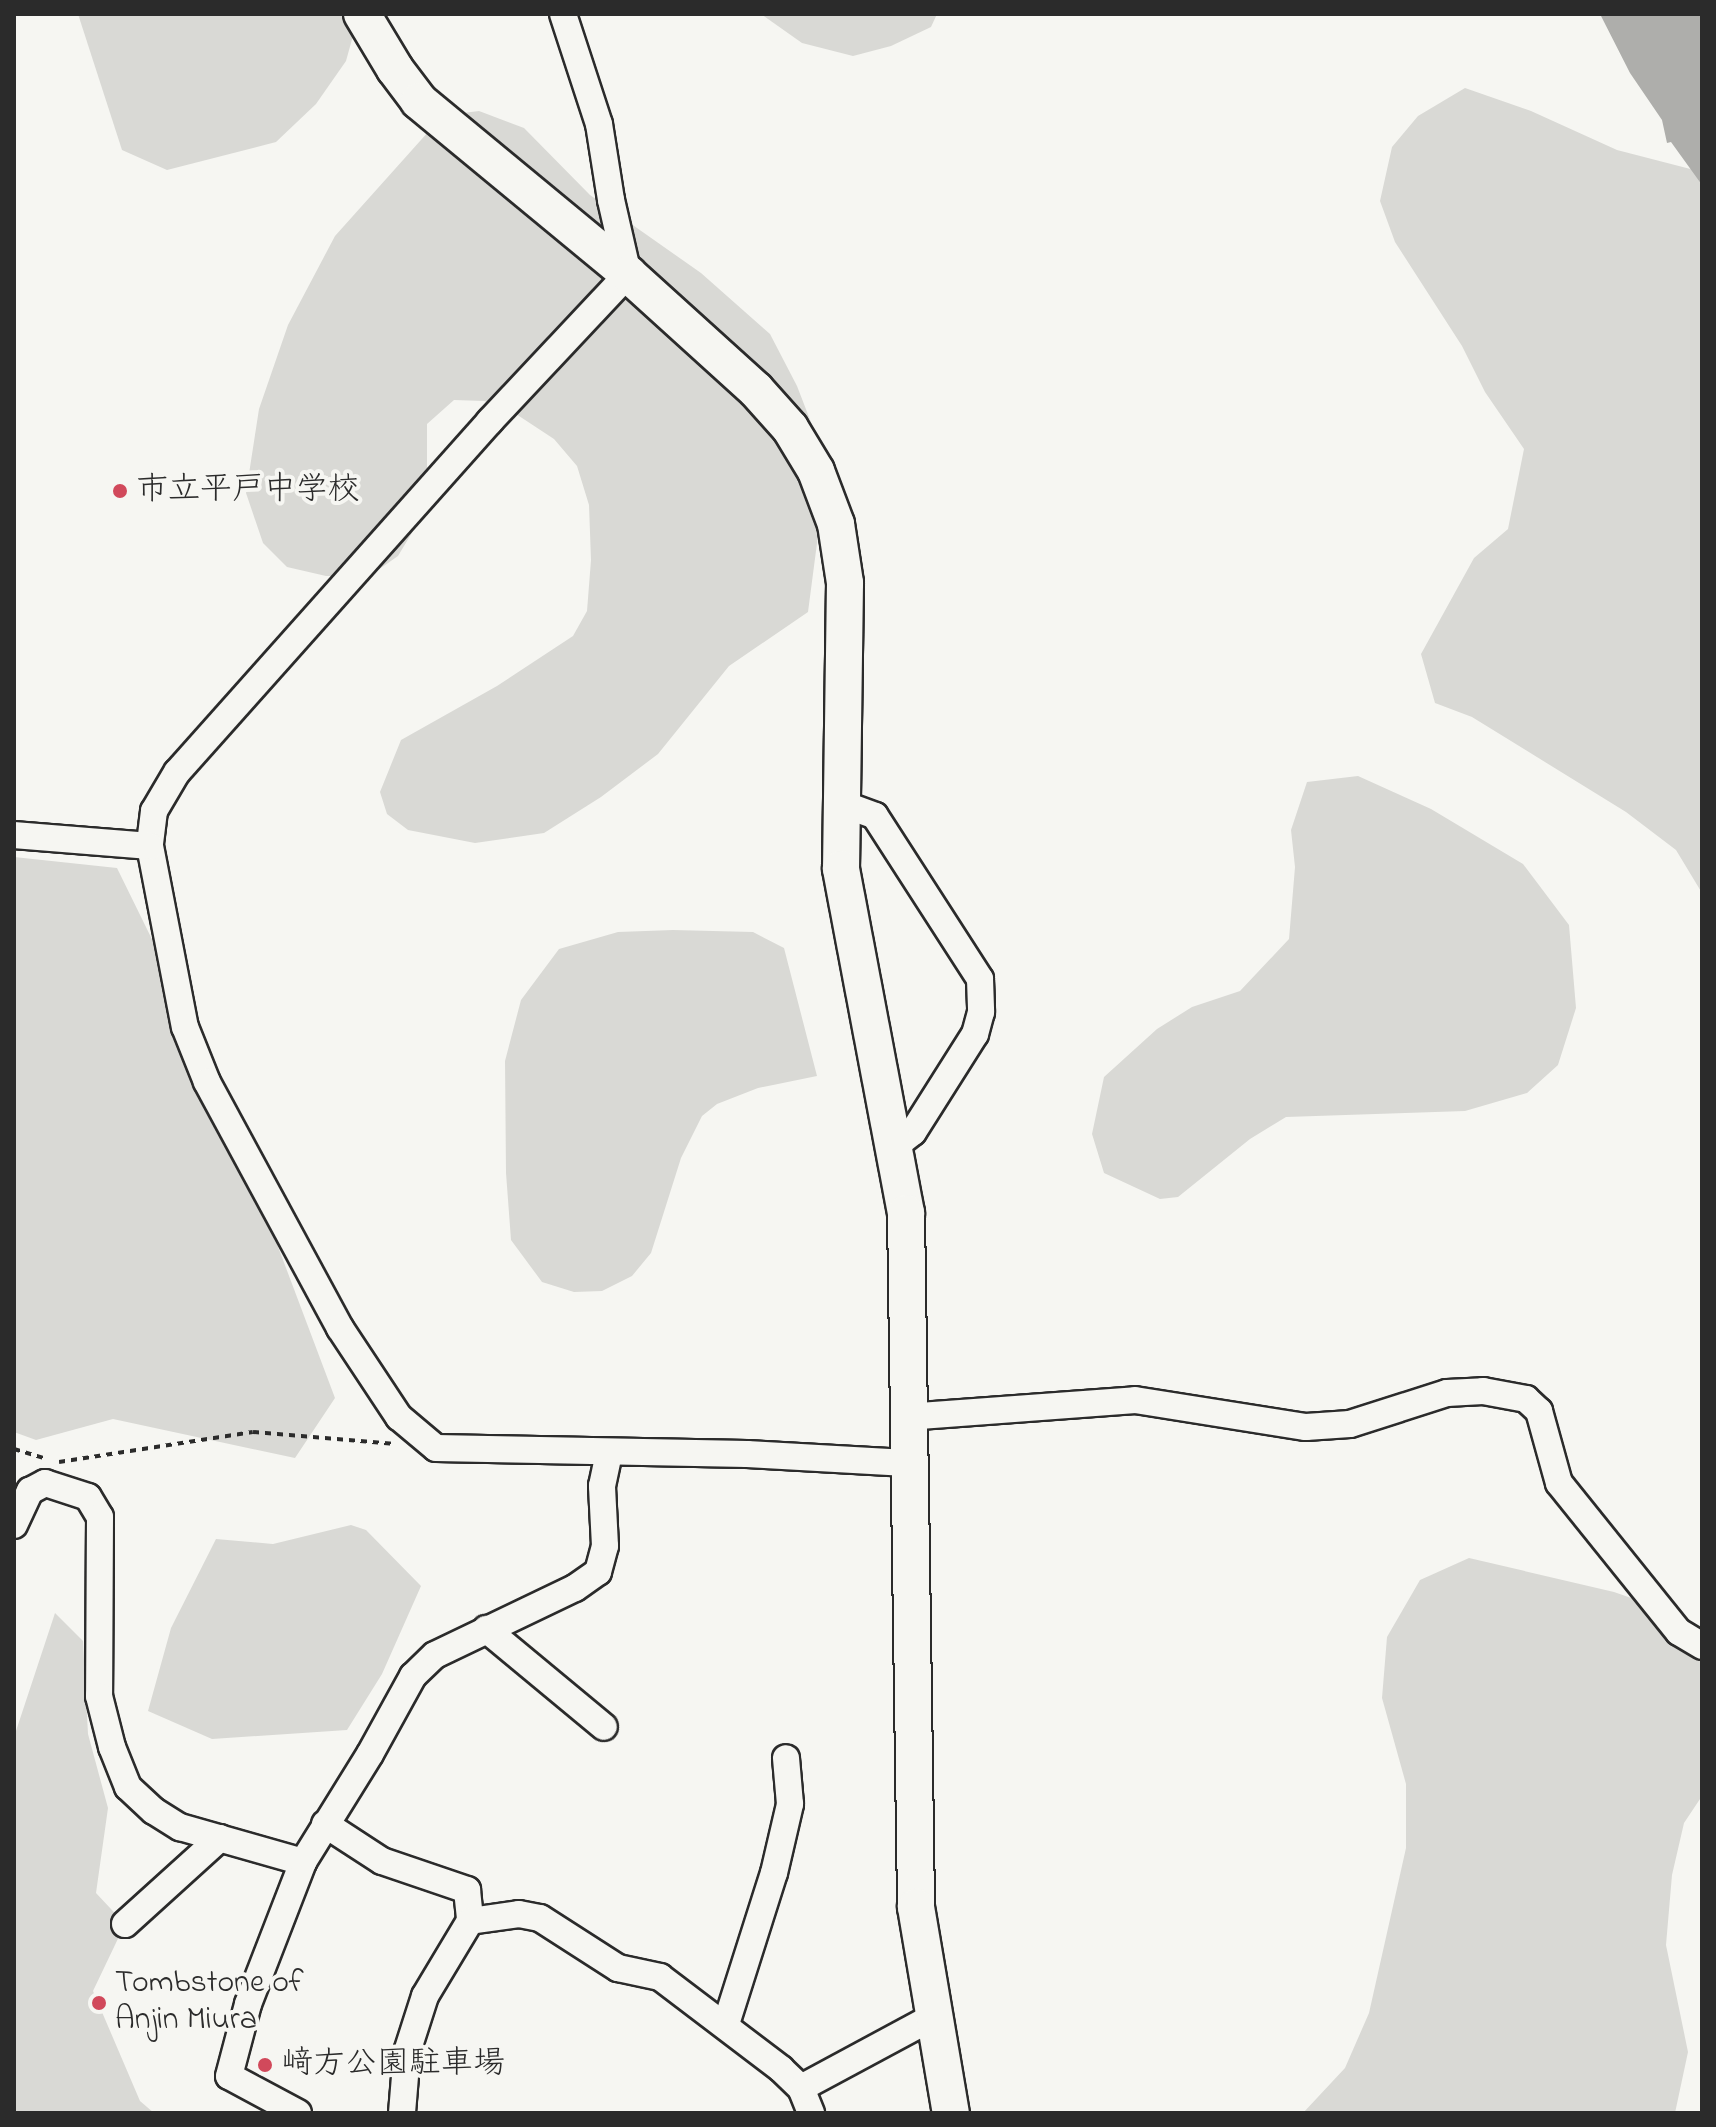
<!DOCTYPE html>
<meta charset="utf-8">
<style>
body{margin:0}
#map{position:relative;width:1716px;height:2127px;overflow:hidden;background:#f6f6f2;font-family:"Indie Flower","Klee One",sans-serif}
div>[style]{position:absolute}
[style*='--x']{left:calc(var(--x)*1px);top:calc(var(--y)*1px);width:calc(var(--w)*1px);rotate:calc(var(--a)*1deg)}
.green>*{inset:0;background:#d9d9d5}
.water>*{inset:0;background:#aeaeab}
.path>*{height:4px;margin-top:-2px;transform-origin:0;background:repeating-linear-gradient(90deg,#2b2b2b 0 6px,transparent 0 12px)}
.roads{filter:drop-shadow(2px 0 #2b2b2b) drop-shadow(-2px 0 #2b2b2b) drop-shadow(0 2px #2b2b2b) drop-shadow(0 -2px #2b2b2b)}
.street>*{height:26px;margin:-13px;padding:0 13px;transform-origin:13px;border-radius:13px;background:#f6f6f2}
.secondary>*{height:36px;margin:-18px;padding:0 18px;transform-origin:18px;border-radius:18px;background:#f6f6f2}
.dots>*{width:22px;height:22px;translate:-50% -50%;box-sizing:border-box;border:4px solid #f6f6f2;border-radius:50%}
span{translate:-50% -50%;white-space:nowrap;text-align:center;line-height:1.15;-webkit-text-stroke:8px #f6f6f2;paint-order:stroke}
.poi-label{font-size:32px;color:#2b2b2b}
.left{translate:0 -50%;text-align:left}
.frame{position:absolute;inset:0;border:16px solid #2b2b2b;pointer-events:none}
</style>
<div id="map">
<div class="green">
<i style="clip-path:polygon(78px 14px,359px 14px,346px 61px,316px 104px,276px 142px,167px 170px,122px 150px)"></i>
<i style="clip-path:polygon(761px 14px,937px 14px,931px 27px,891px 46px,853px 56px,802px 43px)"></i>
<i style="clip-path:polygon(1465px 88px,1531px 111px,1617px 150px,1702px 172px,1702px 893px,1676px 850px,1626px 812px,1472px 717px,1435px 703px,1421px 654px,1474px 558px,1508px 529px,1524px 449px,1485px 392px,1462px 346px,1395px 242px,1380px 201px,1392px 147px,1418px 116px)"></i>
<i style="clip-path:polygon(479px 111px,524px 128px,590px 195px,701px 273px,770px 334px,797px 386px,819px 443px,819px 528px,808px 612px,729px 666px,658px 754px,601px 797px,544px 833px,475px 843px,408px 830px,387px 814px,380px 792px,401px 740px,497px 686px,573px 636px,587px 611px,591px 560px,589px 505px,577px 466px,554px 439px,507px 408px,484px 401px,454px 400px,427px 424px,427px 471px,419px 521px,398px 556px,378px 570px,347px 576px,326px 576px,287px 567px,263px 543px,246px 493px,259px 409px,288px 325px,335px 236px,429px 131px,455px 114px)"></i>
<i style="clip-path:polygon(1358px 776px,1431px 809px,1523px 864px,1569px 925px,1576px 1008px,1558px 1065px,1527px 1093px,1465px 1111px,1286px 1117px,1250px 1139px,1178px 1197px,1160px 1199px,1104px 1173px,1092px 1134px,1104px 1077px,1157px 1029px,1192px 1007px,1240px 991px,1289px 939px,1295px 867px,1291px 830px,1307px 782px)"></i>
<i style="clip-path:polygon(14px 857px,117px 868px,196px 1029px,335px 1398px,295px 1458px,113px 1419px,36px 1440px,14px 1432px)"></i>
<i style="clip-path:polygon(673px 930px,753px 932px,784px 948px,817px 1076px,758px 1088px,717px 1104px,702px 1116px,681px 1158px,651px 1253px,632px 1276px,602px 1291px,574px 1292px,542px 1282px,511px 1240px,506px 1173px,505px 1061px,521px 1000px,559px 949px,618px 932px)"></i>
<i style="clip-path:polygon(351px 1525px,366px 1530px,421px 1586px,382px 1674px,347px 1730px,212px 1739px,148px 1711px,171px 1628px,216px 1539px,273px 1544px)"></i>
<i style="clip-path:polygon(1469px 1558px,1614px 1592px,1677px 1614px,1702px 1636px,1702px 1796px,1684px 1823px,1672px 1875px,1666px 1945px,1688px 2052px,1675px 2113px,1303px 2113px,1345px 2068px,1369px 2013px,1406px 1848px,1406px 1784px,1382px 1698px,1387px 1637px,1420px 1580px)"></i>
<i style="clip-path:polygon(55px 1613px,83px 1641px,88px 1734px,108px 1808px,96px 1893px,125px 1924px,93px 1991px,140px 2101px,154px 2113px,14px 2113px,14px 1737px)"></i>
</div>
<div class="water">
<i style="clip-path:polygon(1600px 14px,1702px 14px,1702px 185px,1671px 142px,1667px 143px,1662px 120px,1630px 73px)"></i>
</div>
<div class="path">
<i style="--x:14;--y:1449;--w:34;--a:17"></i>
<i style="--x:59;--y:1462;--w:196;--a:-8.8"></i>
<i style="--x:253;--y:1432;--w:143;--a:4.8"></i>
</div>
<div class="roads">
<div class="street">
<i style="--x:563;--y:14;--w:116;--a:71.9"></i>
<i style="--x:599;--y:124;--w:77;--a:81"></i>
<i style="--x:611;--y:200;--w:76;--a:77.1"></i>
<i style="--x:628;--y:274;--w:202;--a:133.2"></i>
<i style="--x:490;--y:421;--w:470;--a:131.7"></i>
<i style="--x:177;--y:772;--w:45;--a:120.5"></i>
<i style="--x:154;--y:811;--w:35;--a:97"></i>
<i style="--x:150;--y:846;--w:184;--a:79.1"></i>
<i style="--x:185;--y:1027;--w:59;--a:68.2"></i>
<i style="--x:207;--y:1082;--w:280;--a:61.6"></i>
<i style="--x:340;--y:1328;--w:107;--a:56.5"></i>
<i style="--x:399;--y:1417;--w:48;--a:40"></i>
<i style="--x:436;--y:1448;--w:311;--a:1.1"></i>
<i style="--x:747;--y:1454;--w:160;--a:3.2"></i>
<i style="--x:840;--y:803;--w:37;--a:20"></i>
<i style="--x:875;--y:816;--w:194;--a:57.2"></i>
<i style="--x:980;--y:979;--w:33;--a:88"></i>
<i style="--x:981;--y:1012;--w:23;--a:105"></i>
<i style="--x:975;--y:1034;--w:116;--a:122.3"></i>
<i style="--x:913;--y:1132;--w:23;--a:142"></i>
<i style="--x:14;--y:835;--w:136;--a:4.6"></i>
<i style="--x:906;--y:1417;--w:230;--a:-4.2"></i>
<i style="--x:1135;--y:1400;--w:173;--a:9"></i>
<i style="--x:1306;--y:1427;--w:44;--a:-3.9"></i>
<i style="--x:1350;--y:1424;--w:102;--a:-17.7"></i>
<i style="--x:1447;--y:1393;--w:36;--a:-3"></i>
<i style="--x:1483;--y:1391;--w:44;--a:10.5"></i>
<i style="--x:1526;--y:1399;--w:18;--a:43"></i>
<i style="--x:1539;--y:1411;--w:75;--a:74.5"></i>
<i style="--x:1559;--y:1483;--w:191;--a:51.2"></i>
<i style="--x:1679;--y:1632;--w:27;--a:31"></i>
<i style="--x:14;--y:1525;--w:38;--a:-65"></i>
<i style="--x:30;--y:1491;--w:17;--a:-28"></i>
<i style="--x:45;--y:1483;--w:45;--a:18"></i>
<i style="--x:88;--y:1497;--w:23;--a:59"></i>
<i style="--x:100;--y:1517;--w:179;--a:90.3"></i>
<i style="--x:99;--y:1696;--w:53;--a:75.7"></i>
<i style="--x:112;--y:1747;--w:43;--a:68.2"></i>
<i style="--x:128;--y:1787;--w:35;--a:43"></i>
<i style="--x:154;--y:1811;--w:31;--a:32"></i>
<i style="--x:180;--y:1827;--w:128;--a:15.9"></i>
<i style="--x:486;--y:1629;--w:153;--a:39.7"></i>
<i style="--x:325;--y:1824;--w:68;--a:33"></i>
<i style="--x:382;--y:1861;--w:90;--a:18.8"></i>
<i style="--x:467;--y:1890;--w:31;--a:84"></i>
<i style="--x:470;--y:1921;--w:87;--a:121"></i>
<i style="--x:425;--y:1996;--w:59;--a:107.8"></i>
<i style="--x:407;--y:2052;--w:61;--a:94.7"></i>
<i style="--x:470;--y:1921;--w:49;--a:-8.1"></i>
<i style="--x:519;--y:1914;--w:21;--a:11"></i>
<i style="--x:540;--y:1918;--w:93;--a:32.7"></i>
<i style="--x:618;--y:1968;--w:43;--a:12.1"></i>
<i style="--x:660;--y:1977;--w:152;--a:37.2"></i>
<i style="--x:781;--y:2069;--w:28;--a:44"></i>
<i style="--x:801;--y:2088;--w:27;--a:68"></i>
<i style="--x:125;--y:1924;--w:128;--a:-42.2"></i>
<i style="--x:726;--y:2024;--w:158;--a:-72.4"></i>
<i style="--x:774;--y:1873;--w:71;--a:-76.9"></i>
<i style="--x:790;--y:1804;--w:46;--a:-95"></i>
<i style="--x:801;--y:2088;--w:150;--a:-28.3"></i>
<i style="--x:298;--y:2113;--w:78;--a:-151.8"></i>
<i style="--x:229;--y:2076;--w:74;--a:-75.2"></i>
<i style="--x:248;--y:2004;--w:152;--a:-68.8"></i>
<i style="--x:303;--y:1862;--w:127;--a:-58.2"></i>
<i style="--x:370;--y:1754;--w:89;--a:-61.1"></i>
<i style="--x:413;--y:1676;--w:30;--a:-44"></i>
<i style="--x:435;--y:1655;--w:155;--a:-25.6"></i>
<i style="--x:575;--y:1588;--w:28;--a:-35"></i>
<i style="--x:598;--y:1572;--w:27;--a:-75"></i>
<i style="--x:605;--y:1546;--w:60;--a:-92.9"></i>
<i style="--x:602;--y:1486;--w:34;--a:-78"></i>
</div>
<div class="secondary">
<i style="--x:362;--y:14;--w:64;--a:59"></i>
<i style="--x:395;--y:69;--w:40;--a:53"></i>
<i style="--x:419;--y:101;--w:271;--a:39.6"></i>
<i style="--x:628;--y:274;--w:173;--a:42.2"></i>
<i style="--x:756;--y:390;--w:51;--a:48.2"></i>
<i style="--x:790;--y:428;--w:50;--a:58.8"></i>
<i style="--x:816;--y:471;--w:57;--a:69.3"></i>
<i style="--x:836;--y:524;--w:60;--a:81.3"></i>
<i style="--x:845;--y:583;--w:286;--a:90.8"></i>
<i style="--x:841;--y:869;--w:350;--a:79.3"></i>
<i style="--x:906;--y:1213;--w:694;--a:89.17"></i>
<i style="--x:916;--y:1907;--w:209;--a:80.4"></i>
</div>
</div>
<div class="dots">
<i style="left:120px;top:491px;background:#d1495b"></i>
<i style="left:99px;top:2003px;background:#d1495b"></i>
<i style="left:265px;top:2065px;background:#d1495b"></i>
</div>
<div class="poi-label">
<span class="left" style="left:136px;top:491px">市立平戸中学校</span>
<span class="left" style="left:115px;top:2003px">Tombstone of<br>Anjin Miura</span>
<span class="left" style="left:281px;top:2065px">﨑方公園駐車場</span>
</div>
<div class="frame"></div>
</div>
